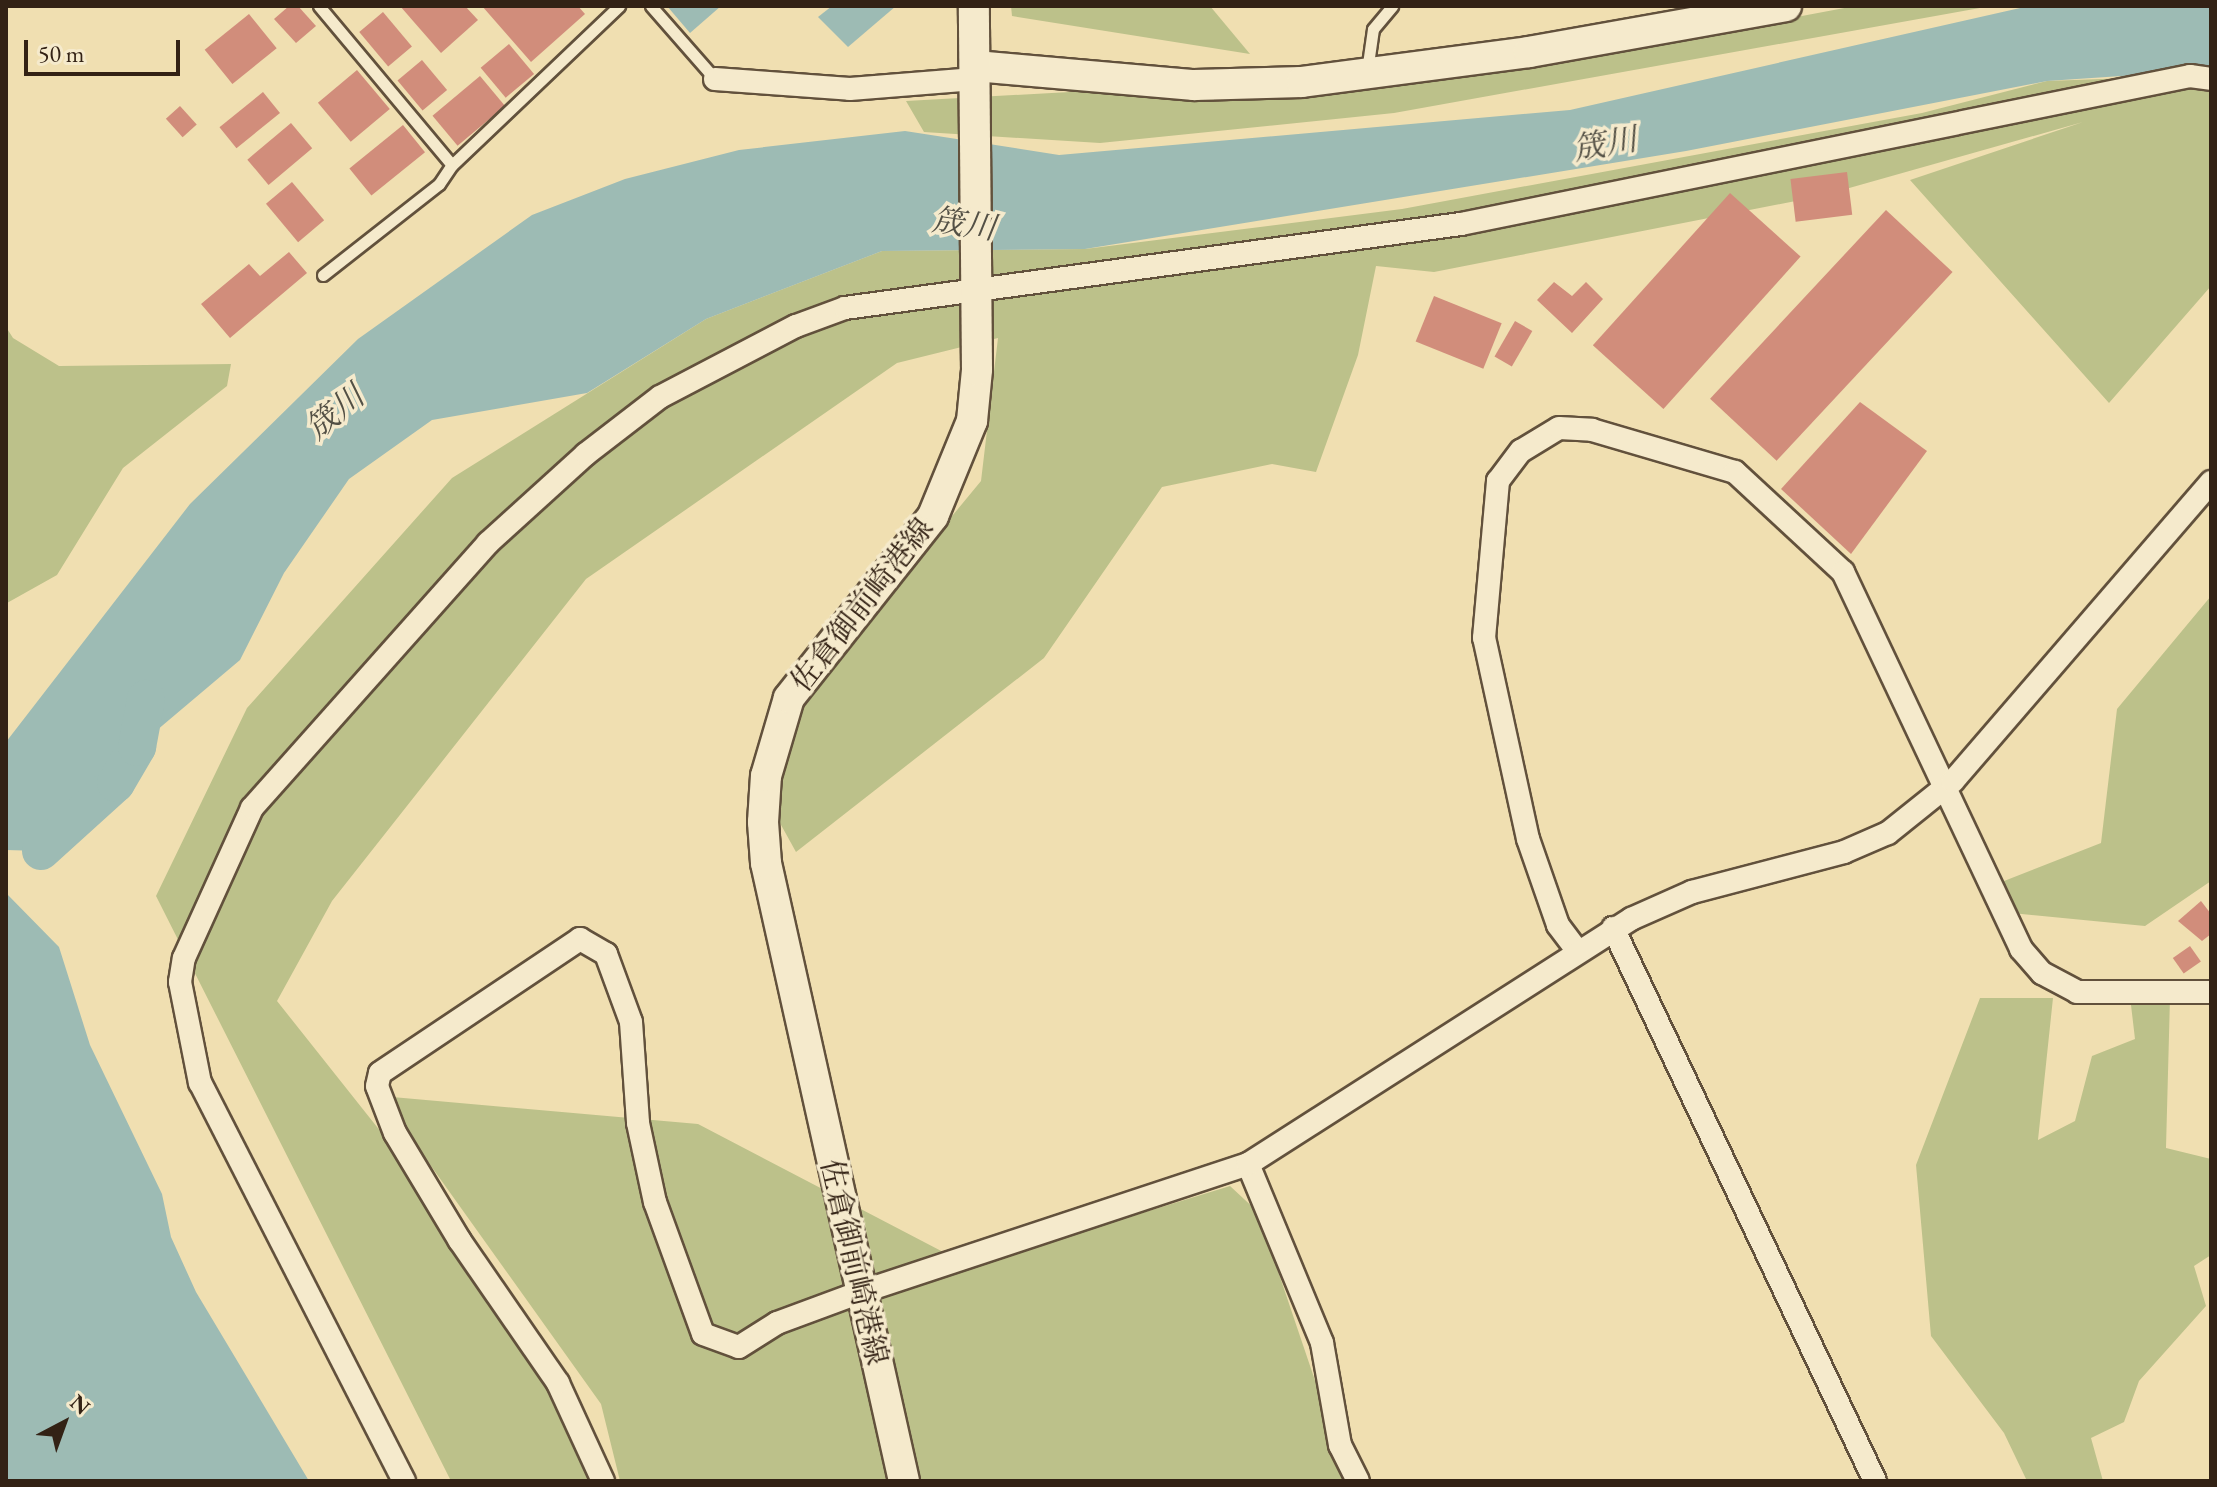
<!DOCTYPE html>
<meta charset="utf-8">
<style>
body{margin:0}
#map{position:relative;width:2217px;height:1487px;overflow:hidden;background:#f0dfb1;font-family:"EB Garamond","Noto Serif JP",serif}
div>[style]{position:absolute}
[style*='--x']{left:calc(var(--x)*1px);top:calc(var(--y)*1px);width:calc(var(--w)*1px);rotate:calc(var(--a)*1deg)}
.green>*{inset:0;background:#bcc18a}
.water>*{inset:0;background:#9dbbb4}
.river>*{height:38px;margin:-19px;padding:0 19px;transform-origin:19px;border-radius:19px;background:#9dbbb4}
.building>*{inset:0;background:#d18d7b;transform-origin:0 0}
.roads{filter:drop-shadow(2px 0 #62513c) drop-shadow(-2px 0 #62513c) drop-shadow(0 2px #62513c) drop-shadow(0 -2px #62513c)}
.lane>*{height:11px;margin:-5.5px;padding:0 5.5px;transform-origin:5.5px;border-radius:5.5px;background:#f5eacc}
.street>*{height:22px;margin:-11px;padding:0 11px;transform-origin:11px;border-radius:11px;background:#f5eacc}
.secondary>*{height:30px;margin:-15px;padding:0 15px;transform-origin:15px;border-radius:15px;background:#f5eacc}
span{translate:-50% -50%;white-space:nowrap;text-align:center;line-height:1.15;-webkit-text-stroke:7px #f5eacc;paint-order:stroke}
.street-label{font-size:30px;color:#332215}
.water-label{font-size:32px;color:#535045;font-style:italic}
.frame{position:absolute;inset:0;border:8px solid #332215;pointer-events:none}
.north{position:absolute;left:24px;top:1383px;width:80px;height:80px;-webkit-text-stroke:6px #f5eacc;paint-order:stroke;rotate:41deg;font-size:22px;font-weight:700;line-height:32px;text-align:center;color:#332215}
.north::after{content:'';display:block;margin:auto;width:28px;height:36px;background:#332215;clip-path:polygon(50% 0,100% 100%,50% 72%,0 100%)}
.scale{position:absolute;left:24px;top:40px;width:156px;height:36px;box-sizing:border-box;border:4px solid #332215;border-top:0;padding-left:10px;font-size:24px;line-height:28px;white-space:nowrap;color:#332215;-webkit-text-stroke:6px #f5eacc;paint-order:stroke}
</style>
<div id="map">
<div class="green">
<i style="clip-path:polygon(1011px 6px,1210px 6px,1250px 54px,1012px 16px)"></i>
<i style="clip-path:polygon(1855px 6px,1991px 6px,1394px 113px,1100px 143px,924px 132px,906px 101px,1535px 66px)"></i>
<i style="clip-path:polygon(2211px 75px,2211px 286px,2109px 403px,1910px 180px,2083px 122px,1821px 196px,1434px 272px,1376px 266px,1358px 355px,1316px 472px,1272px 464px,1162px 487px,1044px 658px,796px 852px,765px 796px,806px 693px,981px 481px,998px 338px,897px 363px,586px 579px,332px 901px,277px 1001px,408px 1166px,568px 1396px,603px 1481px,451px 1481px,156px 896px,247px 708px,452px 478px,706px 319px,882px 251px,1085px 249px,1402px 209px,1922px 113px,2047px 81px)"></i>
<i style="clip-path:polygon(6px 327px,13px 338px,59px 366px,231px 364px,227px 386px,123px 468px,57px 575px,7px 603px)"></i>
<i style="clip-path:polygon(2211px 596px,2211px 881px,2145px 926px,2012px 913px,1999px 883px,2101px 843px,2117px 709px)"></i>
<i style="clip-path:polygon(1980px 998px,2053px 998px,2038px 1140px,2075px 1121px,2092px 1056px,2135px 1039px,2131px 1005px,2170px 998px,2166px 1148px,2211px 1159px,2211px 1255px,2194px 1266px,2206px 1306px,2139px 1381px,2124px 1422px,2091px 1438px,2103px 1481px,2027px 1481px,2004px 1433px,1931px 1336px,1916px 1165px)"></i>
<i style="clip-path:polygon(381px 1096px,698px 1124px,970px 1266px,1230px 1186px,1258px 1212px,1349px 1481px,620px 1481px,601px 1404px)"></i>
</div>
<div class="water">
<i style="clip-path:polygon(667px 6px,721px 6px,690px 33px)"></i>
<i style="clip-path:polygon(832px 6px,896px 6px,848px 47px,818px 17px)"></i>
<i style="clip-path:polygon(2029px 6px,2211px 6px,2211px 70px,2047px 81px,1686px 151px,1085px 249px,882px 251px,706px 319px,587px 393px,432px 420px,349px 479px,284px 573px,240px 660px,137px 747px,116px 783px,41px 851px,6px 850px,6px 742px,190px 504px,358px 339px,532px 215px,625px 179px,739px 150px,905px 131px,1059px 155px,1570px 110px)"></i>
<i style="clip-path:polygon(6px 893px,59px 947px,90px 1045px,162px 1194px,171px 1237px,196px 1292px,309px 1481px,6px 1481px)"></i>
</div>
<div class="river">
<i style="--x:41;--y:851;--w:101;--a:-42.2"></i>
<i style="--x:116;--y:783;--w:42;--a:-59.7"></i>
<i style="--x:137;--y:747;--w:49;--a:-79.4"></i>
</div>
<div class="building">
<i style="clip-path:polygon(289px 6px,298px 6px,316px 26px,296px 43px,274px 19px)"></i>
<i style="clip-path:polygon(400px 6px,465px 6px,478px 20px,441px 53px)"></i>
<i style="clip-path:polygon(482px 6px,578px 6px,585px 14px,531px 62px)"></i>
<i style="left:383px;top:12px;width:45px;height:31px;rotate:50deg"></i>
<i style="left:249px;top:14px;width:44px;height:57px;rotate:51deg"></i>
<i style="left:509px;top:44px;width:39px;height:37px;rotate:50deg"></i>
<i style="left:422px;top:60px;width:39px;height:32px;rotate:50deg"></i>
<i style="left:357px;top:70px;width:51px;height:51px;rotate:50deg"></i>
<i style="left:480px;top:76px;width:39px;height:62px;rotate:50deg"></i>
<i style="left:263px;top:92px;width:27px;height:56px;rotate:51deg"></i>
<i style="left:180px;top:106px;width:25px;height:19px;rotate:48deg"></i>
<i style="left:291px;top:123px;width:33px;height:57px;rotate:50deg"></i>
<i style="left:403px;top:125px;width:35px;height:69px;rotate:51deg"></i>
<i style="left:1847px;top:172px;width:43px;height:57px;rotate:83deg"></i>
<i style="left:292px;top:182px;width:50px;height:34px;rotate:50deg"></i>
<i style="left:1730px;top:193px;width:95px;height:205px;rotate:42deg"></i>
<i style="left:1886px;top:210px;width:91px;height:258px;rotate:43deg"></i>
<i style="clip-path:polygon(289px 252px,307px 273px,230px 338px,201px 304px,249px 264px,260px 276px)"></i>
<i style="clip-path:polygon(1554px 282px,1572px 296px,1586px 282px,1603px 299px,1572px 333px,1537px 300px)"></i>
<i style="left:1434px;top:296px;width:73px;height:49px;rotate:22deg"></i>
<i style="left:1515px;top:321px;width:20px;height:41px;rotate:30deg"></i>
<i style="clip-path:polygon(1860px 402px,1927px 451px,1851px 554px,1781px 489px)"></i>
<i style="clip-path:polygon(2201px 901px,2211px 914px,2211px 934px,2202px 941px,2178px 921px)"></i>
<i style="left:2190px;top:946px;width:19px;height:21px;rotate:55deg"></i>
</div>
<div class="roads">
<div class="lane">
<i style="--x:319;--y:6;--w:207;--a:50.1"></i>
<i style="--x:452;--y:165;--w:231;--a:-43.6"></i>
<i style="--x:651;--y:6;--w:97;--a:48.8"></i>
<i style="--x:1367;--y:71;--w:42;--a:-81.9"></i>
<i style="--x:1373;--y:29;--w:30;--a:-50"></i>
<i style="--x:323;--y:275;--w:147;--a:-38.1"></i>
<i style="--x:439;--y:184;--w:23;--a:-56"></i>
</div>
<div class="street">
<i style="--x:715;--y:79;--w:135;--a:4.2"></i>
<i style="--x:850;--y:89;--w:125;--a:-4.6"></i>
<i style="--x:1613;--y:928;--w:612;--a:64.65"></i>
<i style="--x:1576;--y:949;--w:30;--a:-127"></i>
<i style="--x:1558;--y:925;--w:91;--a:-109.2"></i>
<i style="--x:1528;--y:839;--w:206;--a:-102.3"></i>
<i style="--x:1484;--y:638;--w:158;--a:-84.9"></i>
<i style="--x:1498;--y:481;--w:38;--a:-53"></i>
<i style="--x:1521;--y:451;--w:44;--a:-31.2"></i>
<i style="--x:1559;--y:428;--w:33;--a:3"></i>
<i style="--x:1592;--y:430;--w:149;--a:16.4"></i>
<i style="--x:1735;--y:472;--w:147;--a:42.8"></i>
<i style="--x:1843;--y:572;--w:417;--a:64.7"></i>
<i style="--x:2021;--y:949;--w:32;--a:49"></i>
<i style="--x:2042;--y:973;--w:40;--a:28"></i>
<i style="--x:2077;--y:992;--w:134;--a:0"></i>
<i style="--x:1248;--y:1164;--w:194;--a:67.5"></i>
<i style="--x:1322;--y:1343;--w:104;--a:80"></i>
<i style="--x:1340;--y:1445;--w:40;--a:63.4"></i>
<i style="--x:404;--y:1481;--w:447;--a:-117.1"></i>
<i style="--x:200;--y:1083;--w:103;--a:-101.2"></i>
<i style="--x:180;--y:982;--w:24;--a:-81"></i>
<i style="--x:184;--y:958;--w:165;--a:-65.6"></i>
<i style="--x:252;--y:808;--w:355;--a:-48.3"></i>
<i style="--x:488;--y:543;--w:132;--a:-42.2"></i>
<i style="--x:586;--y:454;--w:93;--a:-37.6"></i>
<i style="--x:660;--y:397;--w:153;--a:-27.6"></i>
<i style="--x:796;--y:326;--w:52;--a:-20.2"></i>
<i style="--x:845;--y:308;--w:622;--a:-7.77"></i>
<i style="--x:1461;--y:224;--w:744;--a:-11.48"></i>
<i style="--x:2190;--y:76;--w:21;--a:8"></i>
<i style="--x:603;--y:1481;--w:108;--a:-114.7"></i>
<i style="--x:558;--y:1383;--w:173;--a:-124.6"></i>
<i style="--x:460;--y:1241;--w:126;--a:-121"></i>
<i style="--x:395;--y:1133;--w:50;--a:-111"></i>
<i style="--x:377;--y:1086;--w:13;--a:-77"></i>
<i style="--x:380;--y:1073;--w:241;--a:-33.8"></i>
<i style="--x:580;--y:939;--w:30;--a:30"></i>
<i style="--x:606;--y:954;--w:72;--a:69.8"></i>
<i style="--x:631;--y:1022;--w:101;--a:86"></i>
<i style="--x:638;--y:1123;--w:81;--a:77.9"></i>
<i style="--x:655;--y:1202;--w:140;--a:70"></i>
<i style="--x:703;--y:1334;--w:38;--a:20"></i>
<i style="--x:739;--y:1347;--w:45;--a:-32.3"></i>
<i style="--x:777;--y:1323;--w:90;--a:-20.3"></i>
<i style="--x:861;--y:1292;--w:408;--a:-18.3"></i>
<i style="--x:1248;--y:1164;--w:455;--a:-32.6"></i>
<i style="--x:1631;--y:919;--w:67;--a:-23.9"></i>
<i style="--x:1692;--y:892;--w:157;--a:-14.7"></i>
<i style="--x:1844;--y:852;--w:48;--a:-23.4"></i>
<i style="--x:1888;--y:833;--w:83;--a:-38.7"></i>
<i style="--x:1953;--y:781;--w:395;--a:-49.2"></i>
</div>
<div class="secondary">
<i style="--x:975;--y:66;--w:220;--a:5"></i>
<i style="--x:1194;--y:85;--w:108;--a:-1.6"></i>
<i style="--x:1302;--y:82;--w:229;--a:-7.5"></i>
<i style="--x:1529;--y:52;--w:261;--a:-10.1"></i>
<i style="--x:904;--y:1481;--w:633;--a:-102.59"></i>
<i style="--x:766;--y:863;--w:41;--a:-94.2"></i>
<i style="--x:763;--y:822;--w:46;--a:-86.3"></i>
<i style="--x:766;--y:776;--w:81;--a:-73.6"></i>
<i style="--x:789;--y:698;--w:232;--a:-51.6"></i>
<i style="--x:933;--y:516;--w:103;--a:-67.7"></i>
<i style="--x:972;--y:421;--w:51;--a:-84.4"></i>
<i style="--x:977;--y:370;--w:364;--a:-90.5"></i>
</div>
</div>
<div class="street-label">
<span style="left:862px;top:605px;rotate:-52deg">佐倉御前崎港線</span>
<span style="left:854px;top:1262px;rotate:77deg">佐倉御前崎港線</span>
</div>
<div class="water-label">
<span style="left:1605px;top:144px;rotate:-10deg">筬川</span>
<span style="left:964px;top:224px;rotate:8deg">筬川</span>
<span style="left:335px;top:412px;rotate:-40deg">筬川</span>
</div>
<div class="frame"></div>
<div class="north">N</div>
<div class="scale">50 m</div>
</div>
